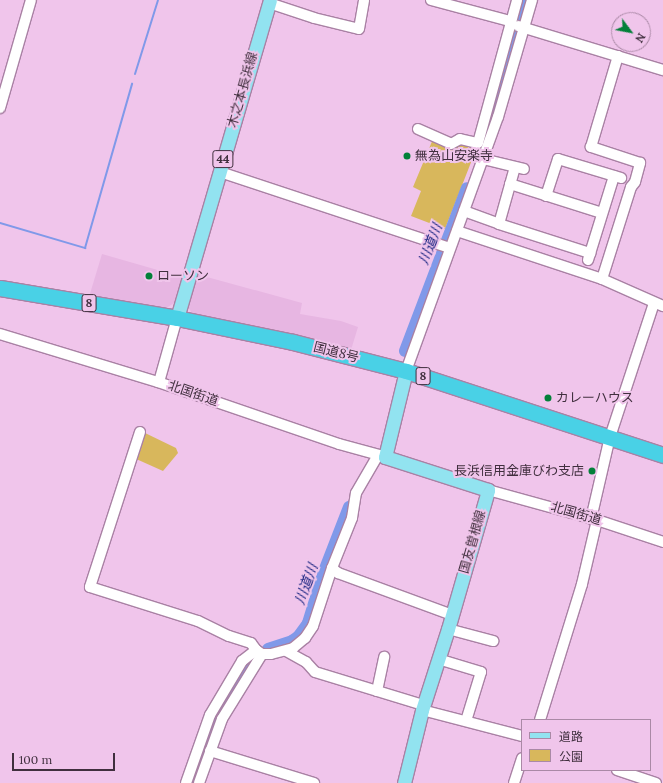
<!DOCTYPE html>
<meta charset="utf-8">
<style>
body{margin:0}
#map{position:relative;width:663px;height:783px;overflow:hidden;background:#f0c5eb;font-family:Lora,"Noto Sans JP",serif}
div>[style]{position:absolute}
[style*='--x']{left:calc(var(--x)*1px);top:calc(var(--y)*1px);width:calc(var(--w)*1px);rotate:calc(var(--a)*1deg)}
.built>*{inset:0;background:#e7b6e2}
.green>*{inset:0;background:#d8b75c}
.stream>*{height:2px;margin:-1px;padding:0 1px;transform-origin:1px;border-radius:1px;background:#8099e9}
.river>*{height:12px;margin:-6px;padding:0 6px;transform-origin:6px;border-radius:6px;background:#8099e9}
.roads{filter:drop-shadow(1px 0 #a981a4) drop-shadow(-1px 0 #a981a4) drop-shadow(0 1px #a981a4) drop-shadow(0 -1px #a981a4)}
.minor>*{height:10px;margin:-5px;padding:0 5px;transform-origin:5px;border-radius:5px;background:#fff}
.major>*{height:13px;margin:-6.5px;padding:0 6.5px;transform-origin:6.5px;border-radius:6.5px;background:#92e3f0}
.highway>*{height:15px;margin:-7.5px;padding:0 7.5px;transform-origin:7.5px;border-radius:7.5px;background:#49d1e6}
.dots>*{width:11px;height:11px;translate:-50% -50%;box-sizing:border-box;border:2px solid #f0c5eb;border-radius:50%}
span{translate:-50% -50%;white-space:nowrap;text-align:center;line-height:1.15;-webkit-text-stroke:4px #f0c5eb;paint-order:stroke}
.shield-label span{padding:1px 3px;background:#f0c5eb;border:1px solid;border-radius:3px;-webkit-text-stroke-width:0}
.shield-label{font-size:12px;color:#402f3e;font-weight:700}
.street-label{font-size:13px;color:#402f3e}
.poi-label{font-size:13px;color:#402f3e}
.left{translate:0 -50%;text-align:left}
.right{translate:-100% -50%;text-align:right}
.water-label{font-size:14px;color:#1c2783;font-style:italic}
.legend{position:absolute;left:521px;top:719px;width:130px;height:52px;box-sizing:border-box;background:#f0c5eb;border:1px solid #aa89a6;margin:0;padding:5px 7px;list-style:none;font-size:12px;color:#402f3e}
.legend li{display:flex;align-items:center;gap:8px;height:20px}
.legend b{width:20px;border:1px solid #aa89a6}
.north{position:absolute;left:611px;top:12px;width:40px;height:40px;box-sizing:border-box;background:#f0c5eb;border:1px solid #aa89a6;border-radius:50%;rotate:122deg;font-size:11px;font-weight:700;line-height:16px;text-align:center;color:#402f3e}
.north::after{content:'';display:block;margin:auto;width:14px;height:18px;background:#028039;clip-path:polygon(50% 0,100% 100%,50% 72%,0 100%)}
.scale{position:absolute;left:12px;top:753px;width:103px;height:18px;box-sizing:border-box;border:2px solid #402f3e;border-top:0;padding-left:5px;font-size:12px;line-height:14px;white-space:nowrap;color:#402f3e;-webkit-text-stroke:3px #f0c5eb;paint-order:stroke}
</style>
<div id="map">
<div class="built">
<i style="clip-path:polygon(102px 254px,182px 277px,174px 303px,168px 307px,155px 309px,89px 297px)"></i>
<i style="clip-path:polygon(196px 274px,302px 303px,300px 314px,341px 321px,358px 327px,351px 350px,202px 318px,192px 313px,188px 307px)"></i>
</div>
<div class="green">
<i style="clip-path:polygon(433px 139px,455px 148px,461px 143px,477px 147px,445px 229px,411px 216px,421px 191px,413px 187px)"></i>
<i style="clip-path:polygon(143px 432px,176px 448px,178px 453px,163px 471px,134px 458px)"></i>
</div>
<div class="stream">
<i style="--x:135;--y:74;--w:77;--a:-72.7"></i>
<i style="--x:0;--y:223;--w:89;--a:16.4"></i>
<i style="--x:85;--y:248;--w:171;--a:-74"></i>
</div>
<div class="river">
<i style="--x:488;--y:130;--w:135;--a:-74.9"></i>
<i style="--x:405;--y:351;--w:174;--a:-69.2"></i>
<i style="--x:268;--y:649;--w:25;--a:-18"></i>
<i style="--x:292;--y:641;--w:7;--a:-34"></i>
<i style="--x:298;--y:637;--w:17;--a:-54"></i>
<i style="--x:308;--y:623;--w:51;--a:-73"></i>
<i style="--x:323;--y:574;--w:72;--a:-68.8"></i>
<i style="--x:192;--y:783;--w:70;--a:-70"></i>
<i style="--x:216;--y:717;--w:70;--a:-58.3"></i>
</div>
<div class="roads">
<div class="minor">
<i style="--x:431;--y:0;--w:82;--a:14.9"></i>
<i style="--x:269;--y:3;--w:47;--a:18.4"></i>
<i style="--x:314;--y:18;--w:46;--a:13.7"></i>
<i style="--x:359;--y:29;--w:29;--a:-80"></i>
<i style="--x:518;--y:26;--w:152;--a:16.9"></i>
<i style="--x:0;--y:108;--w:112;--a:-74"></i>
<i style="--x:418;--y:129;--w:36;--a:24"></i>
<i style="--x:451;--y:144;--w:10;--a:-29"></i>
<i style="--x:460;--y:139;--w:18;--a:13"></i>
<i style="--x:478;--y:143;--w:148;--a:-74.7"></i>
<i style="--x:483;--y:159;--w:42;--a:13.7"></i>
<i style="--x:220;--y:172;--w:242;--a:18.3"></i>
<i style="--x:510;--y:184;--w:96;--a:17.5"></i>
<i style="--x:546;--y:196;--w:39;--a:-72"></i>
<i style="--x:558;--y:159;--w:66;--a:16.8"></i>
<i style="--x:464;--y:211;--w:37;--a:20"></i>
<i style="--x:499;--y:224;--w:96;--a:17.7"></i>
<i style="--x:499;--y:224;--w:59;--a:-74.3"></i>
<i style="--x:457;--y:231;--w:153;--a:18.3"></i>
<i style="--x:602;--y:279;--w:67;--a:23.9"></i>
<i style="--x:588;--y:260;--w:88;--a:-72.8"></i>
<i style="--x:602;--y:279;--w:96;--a:-72.5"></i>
<i style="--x:631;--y:187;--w:6;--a:-51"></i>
<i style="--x:635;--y:182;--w:20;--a:-75"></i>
<i style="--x:640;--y:163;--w:52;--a:-161.9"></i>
<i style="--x:591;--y:147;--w:95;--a:-73.5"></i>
<i style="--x:0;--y:334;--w:165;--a:16.9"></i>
<i style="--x:158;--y:382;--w:191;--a:18.9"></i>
<i style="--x:339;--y:444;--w:46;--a:15.3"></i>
<i style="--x:406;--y:371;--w:270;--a:-70.1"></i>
<i style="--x:498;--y:117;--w:122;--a:-73.8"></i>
<i style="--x:159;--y:382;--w:66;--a:-74.3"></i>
<i style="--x:140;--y:432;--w:163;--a:107.9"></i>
<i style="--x:90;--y:587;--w:113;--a:17.5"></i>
<i style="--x:198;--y:621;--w:34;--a:26"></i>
<i style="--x:229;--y:636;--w:23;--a:18"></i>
<i style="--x:251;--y:643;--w:9;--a:54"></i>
<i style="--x:488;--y:490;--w:113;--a:15.4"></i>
<i style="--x:597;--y:520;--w:70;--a:18.4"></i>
<i style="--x:591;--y:519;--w:84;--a:-77"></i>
<i style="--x:610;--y:437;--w:141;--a:-71.8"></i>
<i style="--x:332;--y:568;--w:8;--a:40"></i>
<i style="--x:338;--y:573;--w:121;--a:20.2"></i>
<i style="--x:448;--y:629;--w:47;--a:14.9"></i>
<i style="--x:286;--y:651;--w:23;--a:29"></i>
<i style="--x:306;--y:662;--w:13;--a:48"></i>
<i style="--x:315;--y:672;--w:113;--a:17"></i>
<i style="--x:438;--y:659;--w:45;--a:16.8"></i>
<i style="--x:481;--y:672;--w:51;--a:107"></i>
<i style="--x:377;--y:691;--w:35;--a:-78"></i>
<i style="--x:422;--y:710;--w:103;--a:14.6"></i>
<i style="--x:540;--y:720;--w:142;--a:-72.8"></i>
<i style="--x:582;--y:584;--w:66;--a:-76.8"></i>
<i style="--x:210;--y:751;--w:109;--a:17.1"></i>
<i style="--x:617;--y:770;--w:41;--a:18.4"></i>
<i style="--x:186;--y:783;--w:72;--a:-70.6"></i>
<i style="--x:210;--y:715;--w:63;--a:-59.3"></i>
<i style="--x:242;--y:661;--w:18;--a:-38"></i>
<i style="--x:256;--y:650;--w:7;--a:34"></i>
<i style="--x:262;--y:654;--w:9;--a:0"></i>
<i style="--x:271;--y:654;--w:23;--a:-15"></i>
<i style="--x:293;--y:648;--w:16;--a:-40"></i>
<i style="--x:305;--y:638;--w:14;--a:-56"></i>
<i style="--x:313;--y:626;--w:61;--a:-71.9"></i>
<i style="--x:332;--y:568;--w:54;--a:-68.2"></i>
<i style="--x:352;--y:518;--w:25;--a:-81"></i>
<i style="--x:356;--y:493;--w:44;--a:-59.9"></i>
<i style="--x:199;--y:783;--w:68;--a:-70.2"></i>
<i style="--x:222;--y:719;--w:76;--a:-58.4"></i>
<i style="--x:514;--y:783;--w:26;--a:-72"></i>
</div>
<div class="major">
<i style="--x:177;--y:318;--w:331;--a:-73.7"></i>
<i style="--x:404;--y:783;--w:75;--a:-76.1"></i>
<i style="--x:422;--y:710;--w:85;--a:-72.2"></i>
<i style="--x:448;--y:629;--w:145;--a:-73.9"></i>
<i style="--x:488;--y:490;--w:108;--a:-162.2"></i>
<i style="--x:385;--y:457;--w:89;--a:-76.3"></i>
</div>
<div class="highway">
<i style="--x:0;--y:288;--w:180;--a:9.6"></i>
<i style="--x:177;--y:318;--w:118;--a:11.7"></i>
<i style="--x:293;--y:342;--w:117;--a:14.4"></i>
<i style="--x:406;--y:371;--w:270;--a:18.1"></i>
</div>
</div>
<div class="dots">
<i style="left:407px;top:156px;background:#028039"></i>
<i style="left:149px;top:276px;background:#028039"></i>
<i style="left:548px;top:398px;background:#028039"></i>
<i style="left:592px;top:471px;background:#028039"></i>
</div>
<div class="shield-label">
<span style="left:223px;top:159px">44</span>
<span style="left:89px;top:303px">8</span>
<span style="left:423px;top:376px">8</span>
</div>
<div class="street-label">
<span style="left:243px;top:90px;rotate:-74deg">木之本長浜線</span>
<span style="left:336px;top:353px;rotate:14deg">国道8号</span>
<span style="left:193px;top:394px;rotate:19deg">北国街道</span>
<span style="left:576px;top:514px;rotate:16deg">北国街道</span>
<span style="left:473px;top:542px;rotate:-74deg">国友曽根線</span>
</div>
<div class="poi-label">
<span class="left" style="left:415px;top:156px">無為山安楽寺</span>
<span class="left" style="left:157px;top:276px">ローソン</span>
<span class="left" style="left:556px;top:398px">カレーハウス</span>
<span class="right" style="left:584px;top:471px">長浜信用金庫びわ支店</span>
</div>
<div class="water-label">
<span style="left:430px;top:244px;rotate:-69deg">川道川</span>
<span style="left:306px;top:584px;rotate:-70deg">川道川</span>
</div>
<ul class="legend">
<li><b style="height:5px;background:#92e3f0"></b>道路</li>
<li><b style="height:11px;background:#d8b75c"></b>公園</li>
</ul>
<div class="north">N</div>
<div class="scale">100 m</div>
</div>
